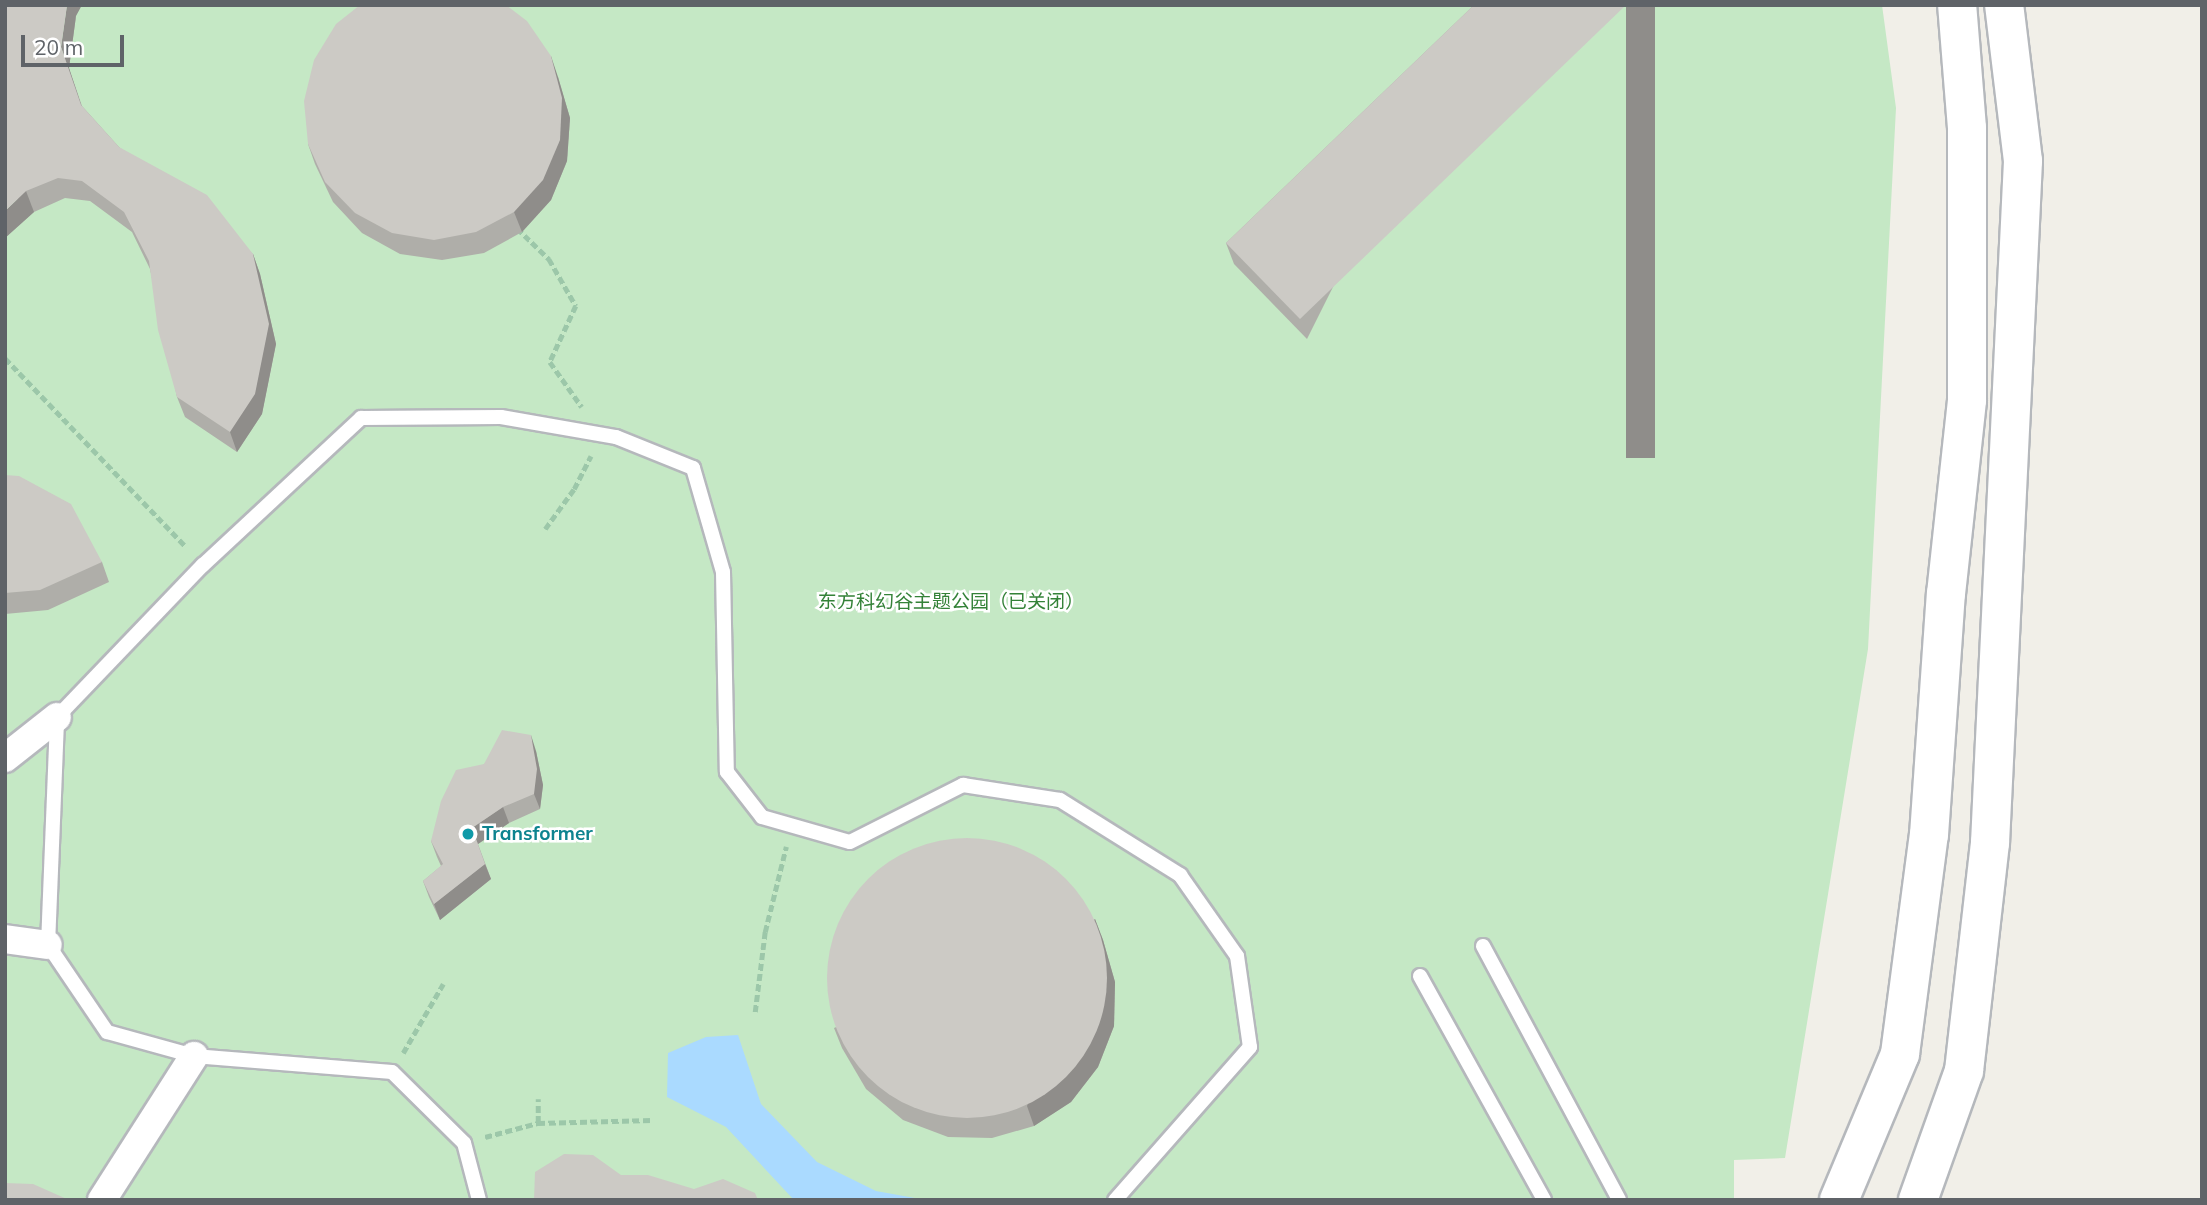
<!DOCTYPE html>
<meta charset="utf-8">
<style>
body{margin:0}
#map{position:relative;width:2207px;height:1205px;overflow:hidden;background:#f1efe8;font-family:Mulish,"Noto Sans SC",sans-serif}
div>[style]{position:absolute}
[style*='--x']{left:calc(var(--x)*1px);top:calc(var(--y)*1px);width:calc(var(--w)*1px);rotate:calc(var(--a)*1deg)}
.green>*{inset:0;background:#c5e8c5}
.water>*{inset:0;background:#aadaff}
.path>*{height:4.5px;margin-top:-2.25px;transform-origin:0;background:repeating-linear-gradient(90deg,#9cc7a9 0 7px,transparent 0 10.5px)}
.roads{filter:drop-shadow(2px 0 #b5b8bc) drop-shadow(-2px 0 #b5b8bc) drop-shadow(0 2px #b5b8bc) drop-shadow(0 -2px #b5b8bc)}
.lane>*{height:14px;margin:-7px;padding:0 7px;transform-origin:7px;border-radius:7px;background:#fff}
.street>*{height:28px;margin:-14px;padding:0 14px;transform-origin:14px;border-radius:14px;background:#fff}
.secondary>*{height:38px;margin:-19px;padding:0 19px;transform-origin:19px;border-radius:19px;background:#fff}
.wall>*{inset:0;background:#afaea9}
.shaded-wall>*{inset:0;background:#8f8d8a;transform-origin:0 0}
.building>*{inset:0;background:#cccac5}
.round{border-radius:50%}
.dots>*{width:19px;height:19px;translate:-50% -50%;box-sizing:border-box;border:4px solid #fff;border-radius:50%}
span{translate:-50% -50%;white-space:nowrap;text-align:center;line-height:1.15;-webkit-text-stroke:5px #fff;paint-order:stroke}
.park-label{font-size:19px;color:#348238}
.culture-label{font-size:19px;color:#0d838f;font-weight:700}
.left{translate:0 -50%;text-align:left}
.frame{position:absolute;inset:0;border:7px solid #5f6368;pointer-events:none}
.scale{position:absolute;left:21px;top:35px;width:103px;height:32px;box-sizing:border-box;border:4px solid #5f6368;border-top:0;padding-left:9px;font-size:21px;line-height:24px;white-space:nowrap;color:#5f6368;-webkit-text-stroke:5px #fff;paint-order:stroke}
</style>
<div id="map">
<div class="green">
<i style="clip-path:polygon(5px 5px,1882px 5px,1896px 108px,1868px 649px,1785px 1158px,1734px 1160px,1734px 1200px,5px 1200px)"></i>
</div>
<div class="water">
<i style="clip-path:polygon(738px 1035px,761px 1104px,817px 1162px,876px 1191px,926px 1200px,794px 1200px,726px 1127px,667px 1097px,668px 1053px,706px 1037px)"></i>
</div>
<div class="path">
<i style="--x:517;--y:228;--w:45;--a:44.1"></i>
<i style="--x:549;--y:259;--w:54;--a:60.1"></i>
<i style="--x:576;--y:306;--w:62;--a:114.9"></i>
<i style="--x:550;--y:362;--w:55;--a:54.6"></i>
<i style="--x:5;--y:358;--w:262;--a:46.2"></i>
<i style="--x:545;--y:529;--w:49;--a:-54.1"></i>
<i style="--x:574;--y:489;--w:37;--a:-63"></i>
<i style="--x:755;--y:1012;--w:81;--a:-82.9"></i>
<i style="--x:765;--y:932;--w:88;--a:-76.1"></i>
<i style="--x:403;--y:1053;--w:80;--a:-59.9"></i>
<i style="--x:538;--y:1123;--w:24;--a:-90"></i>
<i style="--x:485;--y:1137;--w:55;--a:-14.8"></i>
<i style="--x:538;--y:1123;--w:114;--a:-1.5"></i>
</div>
<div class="roads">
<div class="lane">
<i style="--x:1483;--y:946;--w:288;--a:61.8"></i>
<i style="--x:1420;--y:976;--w:256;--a:61"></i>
<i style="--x:479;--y:1200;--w:59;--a:-104.7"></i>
<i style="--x:464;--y:1143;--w:101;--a:-135.4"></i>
<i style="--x:392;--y:1072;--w:199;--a:-175.4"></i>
<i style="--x:194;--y:1056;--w:90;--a:-164.6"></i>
<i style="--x:107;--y:1032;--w:105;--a:-124.1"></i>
<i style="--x:48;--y:945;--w:228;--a:-87.7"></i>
<i style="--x:57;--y:717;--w:211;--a:-46.2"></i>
<i style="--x:203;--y:565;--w:216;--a:-42.9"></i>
<i style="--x:361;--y:418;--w:140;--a:-0.4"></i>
<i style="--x:501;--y:417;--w:117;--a:9.9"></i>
<i style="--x:616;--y:437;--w:83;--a:21.9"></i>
<i style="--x:693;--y:468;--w:108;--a:73.9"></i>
<i style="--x:723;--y:572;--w:200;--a:88.9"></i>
<i style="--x:727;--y:772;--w:57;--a:52.1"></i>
<i style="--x:762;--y:817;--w:91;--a:15.9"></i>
<i style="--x:850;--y:842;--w:127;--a:-26.8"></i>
<i style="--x:963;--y:785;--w:98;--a:8.8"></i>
<i style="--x:1060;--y:800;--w:142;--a:32"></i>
<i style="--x:1180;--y:875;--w:99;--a:54.9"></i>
<i style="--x:1237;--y:956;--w:92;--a:81.9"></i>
<i style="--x:1250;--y:1047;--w:204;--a:131.4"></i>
</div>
<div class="street">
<i style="--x:5;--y:758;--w:66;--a:-38.3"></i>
<i style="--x:5;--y:939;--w:43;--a:7.9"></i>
<i style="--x:102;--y:1200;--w:171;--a:-57.4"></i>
</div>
<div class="secondary">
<i style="--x:1839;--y:1200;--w:158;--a:-67.3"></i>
<i style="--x:1900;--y:1054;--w:221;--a:-82.5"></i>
<i style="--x:1929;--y:835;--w:242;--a:-86"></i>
<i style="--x:1946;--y:594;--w:195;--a:-83.8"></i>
<i style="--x:1967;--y:400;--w:272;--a:-90"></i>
<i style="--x:1967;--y:128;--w:123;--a:-94.6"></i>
<i style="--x:1918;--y:1200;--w:137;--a:-70.4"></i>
<i style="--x:1964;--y:1071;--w:229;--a:-83.5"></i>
<i style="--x:1990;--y:843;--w:683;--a:-87.23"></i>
<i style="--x:2023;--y:161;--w:157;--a:-96.9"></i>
</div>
</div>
<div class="wall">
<i style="clip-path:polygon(1474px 5px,1307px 339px,1234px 264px,1226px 243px)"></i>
<i style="clip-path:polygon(76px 16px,69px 68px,82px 106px,119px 147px,253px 254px,260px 274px,276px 344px,262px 414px,237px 452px,185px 417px,177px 397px,150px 269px,132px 232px,90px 201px,65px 198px,34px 212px,5px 238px)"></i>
<i style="clip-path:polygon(558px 77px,570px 118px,567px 161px,551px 200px,522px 232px,484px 253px,442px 260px,400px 254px,362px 233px,333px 202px,315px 164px,308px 144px)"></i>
<i style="clip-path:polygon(5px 475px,102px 562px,109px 582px,48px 610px,5px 614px)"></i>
<i style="clip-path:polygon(536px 751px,543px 785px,540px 809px,509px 823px,478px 844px,491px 879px,440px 920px,429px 897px,423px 881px,441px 866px,437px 857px,431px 841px,484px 764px)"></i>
<i style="clip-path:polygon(1095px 919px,1103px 940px,1115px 982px,1114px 1026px,1098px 1067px,1071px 1102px,1034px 1126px,992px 1138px,948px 1137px,903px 1120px,866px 1089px,842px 1048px,834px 1028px)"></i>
</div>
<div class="shaded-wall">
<i style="clip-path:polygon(67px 5px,82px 5px,76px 16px,69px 68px,88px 126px,61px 47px)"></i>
<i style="left:1626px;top:5px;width:29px;height:453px"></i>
<i style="clip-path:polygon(551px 56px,558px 77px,570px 118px,567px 161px,551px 200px,522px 232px,514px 212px)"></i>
<i style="clip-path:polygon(26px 191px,34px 212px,5px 238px,5px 211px)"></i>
<i style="clip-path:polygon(253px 254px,260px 274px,276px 344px,262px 414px,237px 452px,230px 432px)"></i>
<i style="clip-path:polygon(531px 735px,536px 751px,543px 785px,540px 809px,534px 794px)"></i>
<i style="clip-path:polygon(503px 807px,509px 823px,478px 844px,472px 828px)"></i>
<i style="clip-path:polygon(485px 864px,491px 879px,440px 920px,434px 904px)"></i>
<i style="clip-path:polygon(1095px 919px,1103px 940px,1115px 982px,1114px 1026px,1098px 1067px,1071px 1102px,1034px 1126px,1027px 1106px)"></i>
</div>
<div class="building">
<i style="clip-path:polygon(5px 5px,67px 5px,61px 47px,81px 105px,119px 147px,207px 195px,253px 254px,269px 324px,255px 394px,230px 432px,177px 397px,158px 330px,149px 261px,124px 212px,82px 181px,58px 178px,26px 191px,5px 211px)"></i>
<i style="clip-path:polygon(360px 5px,506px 5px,527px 21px,551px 56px,562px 98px,560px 140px,543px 180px,514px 212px,476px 232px,434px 240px,392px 233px,355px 213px,325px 182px,308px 144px,304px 101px,314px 60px,336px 24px)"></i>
<i style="clip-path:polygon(1474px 5px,1626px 5px,1300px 319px,1226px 243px)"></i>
<i style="clip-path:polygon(5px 475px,19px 476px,71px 504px,102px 562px,40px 590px,5px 593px)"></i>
<i style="clip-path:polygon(502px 730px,531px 735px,537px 769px,534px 794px,503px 807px,472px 828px,485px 864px,434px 904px,423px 881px,443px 864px,431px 841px,441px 801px,456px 770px,484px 764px)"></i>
<i class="round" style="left:827px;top:838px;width:280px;height:280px"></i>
<i style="clip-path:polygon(564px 1154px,593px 1155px,621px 1175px,648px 1175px,694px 1189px,723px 1179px,755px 1193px,758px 1200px,534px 1200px,535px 1172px)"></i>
<i style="clip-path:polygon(5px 1183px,33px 1184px,69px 1200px,5px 1200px)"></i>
</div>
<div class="dots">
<i style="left:468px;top:834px;background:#0f9aa8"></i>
</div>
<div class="park-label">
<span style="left:951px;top:602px">东方科幻谷主题公园（已关闭）</span>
</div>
<div class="culture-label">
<span class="left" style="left:482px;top:834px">Transformer</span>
</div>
<div class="frame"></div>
<div class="scale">20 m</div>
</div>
